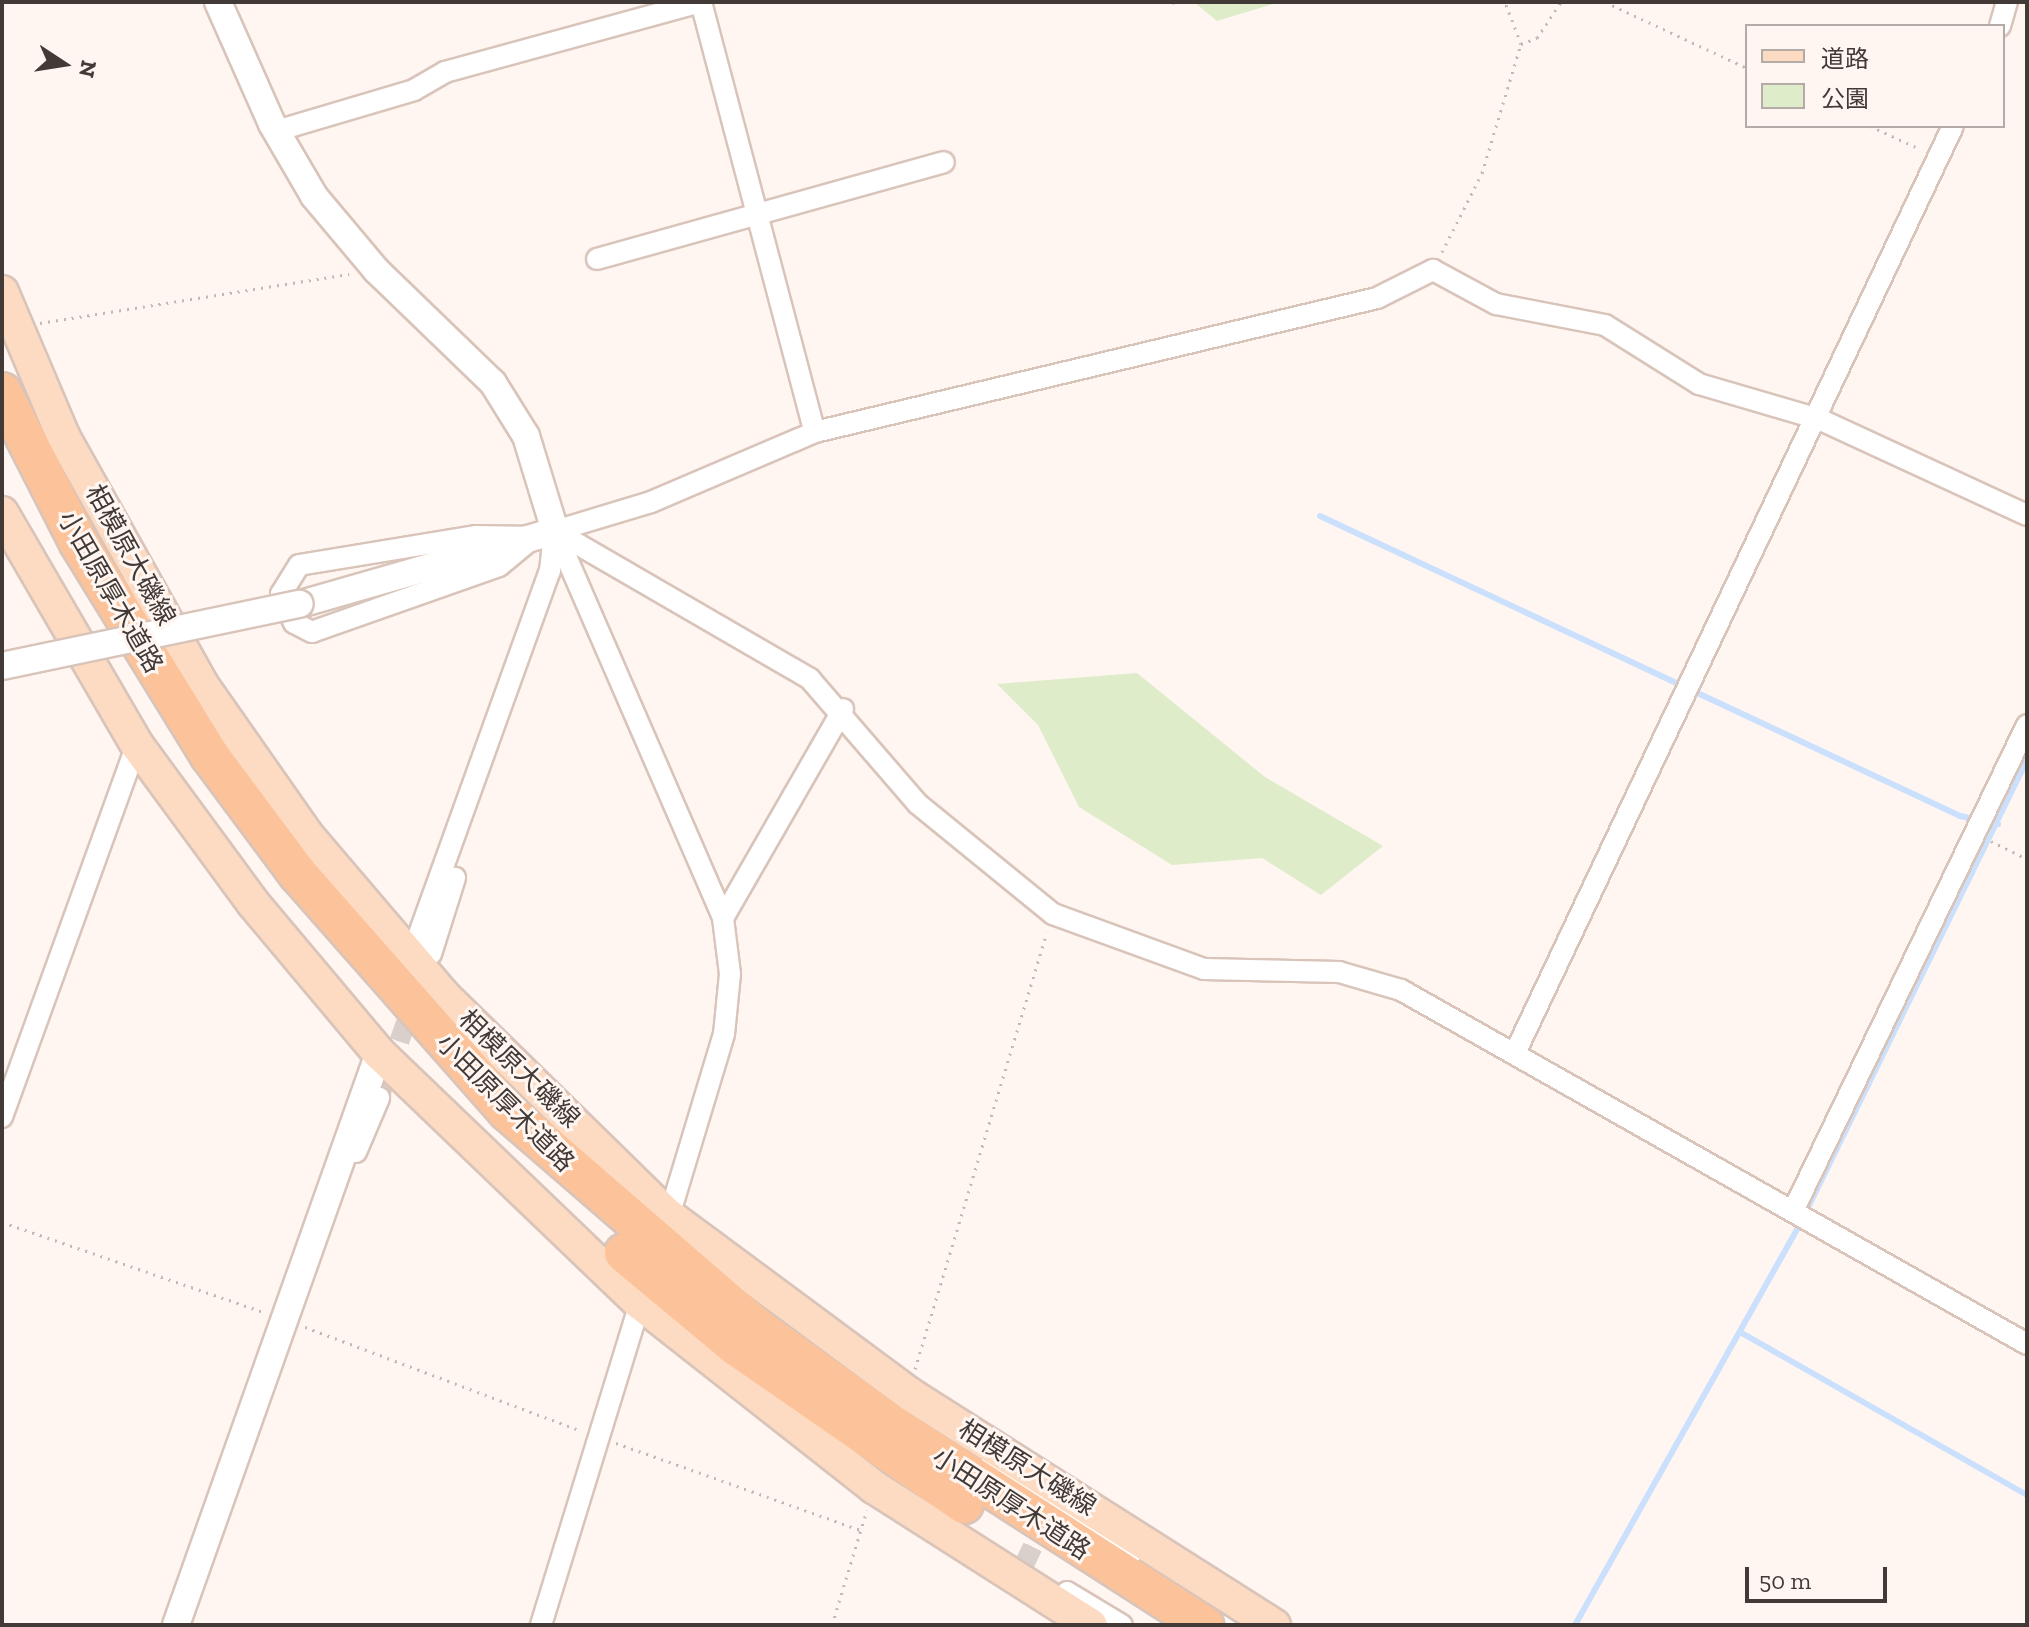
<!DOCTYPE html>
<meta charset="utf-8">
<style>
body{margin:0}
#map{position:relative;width:2029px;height:1627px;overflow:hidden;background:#fff6f2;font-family:"Zilla Slab","Noto Sans JP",serif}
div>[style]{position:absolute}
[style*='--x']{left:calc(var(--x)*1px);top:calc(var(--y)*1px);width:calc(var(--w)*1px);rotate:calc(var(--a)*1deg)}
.green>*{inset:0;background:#deecc9}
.stream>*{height:6px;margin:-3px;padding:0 3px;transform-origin:3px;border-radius:3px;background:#cbe0fc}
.minor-tunnel>*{height:20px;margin-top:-10px;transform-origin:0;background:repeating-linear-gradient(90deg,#d9d0cc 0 20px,transparent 0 30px)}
.path>*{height:3px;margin-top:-1.5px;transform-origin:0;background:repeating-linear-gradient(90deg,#c1b9b5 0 2px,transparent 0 8px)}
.roads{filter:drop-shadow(2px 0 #d9c4ba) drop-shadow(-2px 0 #d9c4ba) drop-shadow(0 2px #d9c4ba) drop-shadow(0 -2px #d9c4ba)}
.minor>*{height:20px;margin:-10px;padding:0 10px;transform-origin:10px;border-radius:10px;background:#fff}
.tertiary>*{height:26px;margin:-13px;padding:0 13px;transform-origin:13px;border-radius:13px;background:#fff}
.primary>*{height:32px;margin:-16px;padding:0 16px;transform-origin:16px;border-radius:16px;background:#fddbc2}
.motorway>*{height:38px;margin:-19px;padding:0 19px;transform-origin:19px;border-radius:19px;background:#fcc39a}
.bridges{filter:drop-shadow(2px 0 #d9c4ba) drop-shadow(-2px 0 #d9c4ba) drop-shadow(0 2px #d9c4ba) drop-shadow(0 -2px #d9c4ba)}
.tertiary-bridge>*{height:26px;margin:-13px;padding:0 13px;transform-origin:13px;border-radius:13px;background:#fff}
span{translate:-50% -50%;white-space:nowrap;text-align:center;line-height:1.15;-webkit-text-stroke:6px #fff6f2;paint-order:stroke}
.street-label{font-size:26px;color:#423a36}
.frame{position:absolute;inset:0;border:4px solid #423a36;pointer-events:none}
.legend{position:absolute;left:1745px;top:24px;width:260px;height:104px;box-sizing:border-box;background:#fff6f2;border:2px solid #b3aba7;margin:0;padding:10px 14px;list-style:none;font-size:24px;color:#423a36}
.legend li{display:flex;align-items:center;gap:16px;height:40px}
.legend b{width:40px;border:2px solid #b3aba7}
.north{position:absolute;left:24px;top:24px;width:80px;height:80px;-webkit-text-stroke:6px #fff6f2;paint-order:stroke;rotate:102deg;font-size:22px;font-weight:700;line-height:32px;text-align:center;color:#423a36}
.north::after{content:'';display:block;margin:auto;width:28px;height:36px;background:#423a36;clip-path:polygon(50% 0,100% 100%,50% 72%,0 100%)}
.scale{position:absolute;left:1745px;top:1567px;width:142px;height:36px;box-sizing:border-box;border:4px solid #423a36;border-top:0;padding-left:10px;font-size:24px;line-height:28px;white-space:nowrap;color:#423a36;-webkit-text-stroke:6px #fff6f2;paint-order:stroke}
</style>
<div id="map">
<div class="green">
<i style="clip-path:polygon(1194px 2px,1279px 2px,1217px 21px)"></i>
<i style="clip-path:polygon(1137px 673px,1265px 777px,1383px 846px,1321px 895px,1262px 858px,1172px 865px,1079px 807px,1038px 725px,997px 684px)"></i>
</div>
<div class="stream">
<i style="--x:1320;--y:516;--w:707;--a:25.11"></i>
<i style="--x:1960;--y:816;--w:39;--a:12"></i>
<i style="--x:1740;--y:1332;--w:330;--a:29.6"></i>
<i style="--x:1575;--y:1625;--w:455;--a:-60.7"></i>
<i style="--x:1798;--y:1228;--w:521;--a:-63.93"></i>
</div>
<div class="minor-tunnel">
<i style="--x:379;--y:1098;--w:104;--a:-70.3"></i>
<i style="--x:1024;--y:1565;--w:53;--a:-64.4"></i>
</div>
<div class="path">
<i style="--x:1173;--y:2;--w:6;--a:45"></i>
<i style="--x:1605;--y:2;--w:157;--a:24.9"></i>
<i style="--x:1521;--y:44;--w:17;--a:-21"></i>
<i style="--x:1537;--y:38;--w:43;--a:-56.3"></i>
<i style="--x:1870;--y:126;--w:55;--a:24.7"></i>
<i style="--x:1442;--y:252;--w:89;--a:-63.1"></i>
<i style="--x:1482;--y:173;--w:135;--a:-73.2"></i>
<i style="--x:1521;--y:44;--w:45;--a:-110.9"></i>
<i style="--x:40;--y:323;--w:313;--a:-9"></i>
<i style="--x:1991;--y:841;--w:40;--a:26.6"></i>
<i style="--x:2;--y:1222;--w:277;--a:19"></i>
<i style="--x:305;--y:1327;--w:296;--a:20.6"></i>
<i style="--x:915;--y:1369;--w:456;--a:-73.2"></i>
<i style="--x:616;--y:1443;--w:260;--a:19.6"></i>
<i style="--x:832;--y:1625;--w:120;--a:-73.1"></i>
</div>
<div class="roads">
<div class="minor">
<i style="--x:2000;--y:26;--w:25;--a:-74"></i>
<i style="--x:276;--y:131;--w:144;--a:-16.5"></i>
<i style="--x:414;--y:90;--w:36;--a:-30"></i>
<i style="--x:445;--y:72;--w:265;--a:-15.3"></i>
<i style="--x:701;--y:2;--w:445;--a:75.2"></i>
<i style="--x:597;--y:259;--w:360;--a:-15.6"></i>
<i style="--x:555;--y:531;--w:295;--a:30.1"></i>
<i style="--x:810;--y:679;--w:165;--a:49.2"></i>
<i style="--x:918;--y:804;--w:174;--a:39.2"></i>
<i style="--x:1053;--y:914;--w:161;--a:20"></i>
<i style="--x:1204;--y:969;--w:135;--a:1.3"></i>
<i style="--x:1339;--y:972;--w:65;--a:16.2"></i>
<i style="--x:1401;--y:990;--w:719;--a:29.49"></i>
<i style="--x:555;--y:531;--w:100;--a:-16.8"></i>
<i style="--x:651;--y:502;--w:178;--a:-23.1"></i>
<i style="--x:815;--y:432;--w:578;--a:-13.41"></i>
<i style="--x:1377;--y:298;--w:63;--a:-26.6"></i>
<i style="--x:1433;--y:270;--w:72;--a:28.4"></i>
<i style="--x:1496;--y:304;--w:111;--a:10.9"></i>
<i style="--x:1605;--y:325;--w:111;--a:32.1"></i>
<i style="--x:1699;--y:384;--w:125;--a:16.3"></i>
<i style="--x:1819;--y:419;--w:229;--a:24.8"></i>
<i style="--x:555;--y:531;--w:422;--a:66.5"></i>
<i style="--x:723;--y:918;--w:56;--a:82.9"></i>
<i style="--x:730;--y:974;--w:60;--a:95.7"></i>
<i style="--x:724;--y:1034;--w:190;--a:106.8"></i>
<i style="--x:477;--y:536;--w:57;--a:1"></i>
<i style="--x:534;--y:537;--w:45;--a:140.4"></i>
<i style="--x:499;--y:566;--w:198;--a:160.6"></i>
<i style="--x:312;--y:632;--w:20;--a:-153"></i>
<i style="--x:294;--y:623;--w:32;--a:-114"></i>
<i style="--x:281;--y:594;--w:34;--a:-58"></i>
<i style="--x:299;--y:565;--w:180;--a:-9.3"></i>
<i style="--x:723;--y:918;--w:241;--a:-60.1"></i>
<i style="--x:431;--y:954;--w:80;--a:-72.5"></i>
<i style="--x:410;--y:959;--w:412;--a:-70.2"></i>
<i style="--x:550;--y:571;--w:39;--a:-84"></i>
<i style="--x:1515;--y:1053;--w:1025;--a:-64.71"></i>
<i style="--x:2;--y:1117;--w:396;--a:-70.1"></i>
<i style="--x:356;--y:1152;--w:59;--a:-66.9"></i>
<i style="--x:1794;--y:1209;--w:537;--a:-64.29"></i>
<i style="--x:991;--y:1463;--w:167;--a:32.6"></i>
<i style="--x:1067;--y:1592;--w:64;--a:31"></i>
<i style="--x:541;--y:1625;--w:337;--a:-72.9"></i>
</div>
<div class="tertiary">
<i style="--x:218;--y:2;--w:133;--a:66.1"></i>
<i style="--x:272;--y:124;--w:83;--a:59.7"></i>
<i style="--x:314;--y:196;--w:97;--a:50"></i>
<i style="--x:376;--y:270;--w:163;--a:44"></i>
<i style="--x:493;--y:383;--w:62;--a:58.1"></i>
<i style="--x:526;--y:436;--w:99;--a:73"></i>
<i style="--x:555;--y:531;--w:265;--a:164"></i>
<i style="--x:176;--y:1625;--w:607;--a:-70.46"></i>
</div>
<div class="primary">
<i style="--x:2;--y:292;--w:156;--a:67"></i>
<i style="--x:63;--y:436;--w:285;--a:60.8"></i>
<i style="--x:202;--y:685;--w:183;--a:55"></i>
<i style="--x:307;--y:835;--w:213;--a:49.6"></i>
<i style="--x:445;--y:997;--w:313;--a:44.4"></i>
<i style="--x:669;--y:1216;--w:301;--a:36.5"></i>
<i style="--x:911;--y:1395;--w:430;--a:32.4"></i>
<i style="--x:2;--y:513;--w:268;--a:59.8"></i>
<i style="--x:137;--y:745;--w:196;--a:53.7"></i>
<i style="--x:253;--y:903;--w:196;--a:50"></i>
<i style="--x:379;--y:1053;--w:361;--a:43.8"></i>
<i style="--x:640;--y:1303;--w:298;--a:38.2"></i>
<i style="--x:874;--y:1487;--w:257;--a:32.5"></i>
</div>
<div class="motorway">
<i style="--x:2;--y:392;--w:169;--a:63"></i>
<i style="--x:79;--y:543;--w:250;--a:58.4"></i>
<i style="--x:210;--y:756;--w:147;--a:53.3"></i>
<i style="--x:298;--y:874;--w:316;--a:48.6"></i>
<i style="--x:507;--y:1111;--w:328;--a:40.9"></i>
<i style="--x:755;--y:1326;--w:175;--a:35.7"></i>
<i style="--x:897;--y:1428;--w:365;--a:32.7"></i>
<i style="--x:624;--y:1253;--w:147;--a:39.8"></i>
<i style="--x:737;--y:1347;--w:276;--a:34.7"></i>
</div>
</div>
<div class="bridges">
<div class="tertiary-bridge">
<i style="--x:2;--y:666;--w:304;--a:-11.8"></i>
</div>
</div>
<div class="street-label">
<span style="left:130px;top:555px;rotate:61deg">相模原大磯線</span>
<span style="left:110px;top:592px;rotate:60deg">小田原厚木道路</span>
<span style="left:519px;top:1069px;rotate:44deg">相模原大磯線</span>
<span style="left:505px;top:1103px;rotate:45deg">小田原厚木道路</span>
<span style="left:1027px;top:1468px;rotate:32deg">相模原大磯線</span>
<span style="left:1011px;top:1504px;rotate:33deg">小田原厚木道路</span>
</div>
<div class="frame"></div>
<ul class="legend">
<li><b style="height:10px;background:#fddbc2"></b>道路</li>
<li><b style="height:22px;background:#deecc9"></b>公園</li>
</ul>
<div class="north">N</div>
<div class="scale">50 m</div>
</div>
